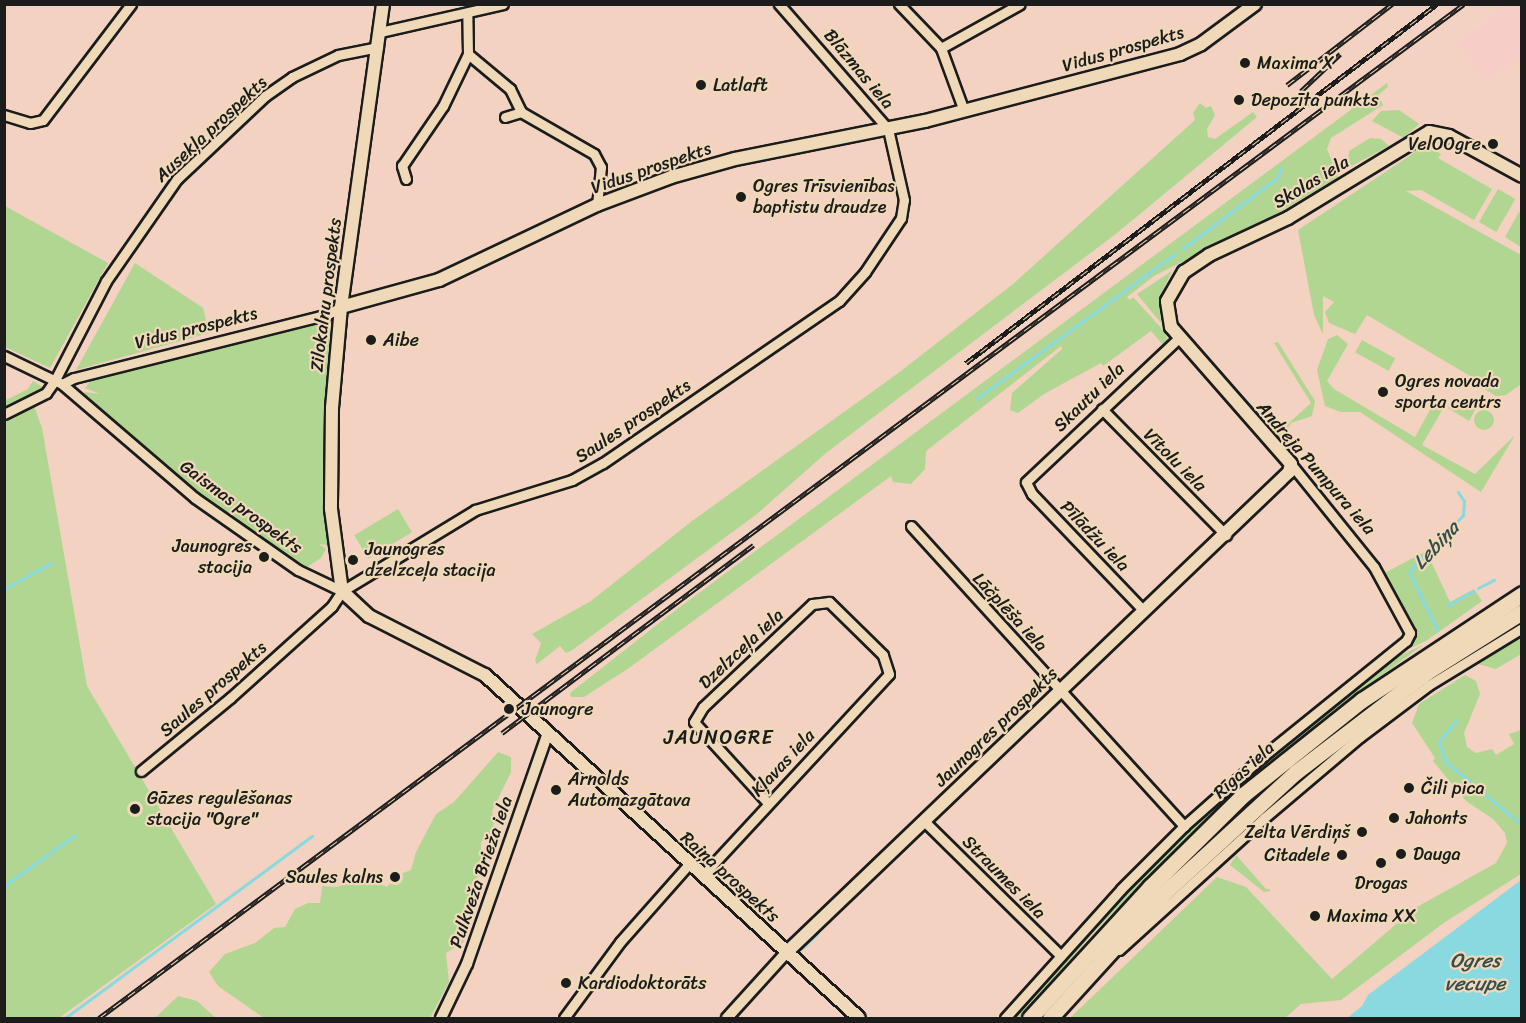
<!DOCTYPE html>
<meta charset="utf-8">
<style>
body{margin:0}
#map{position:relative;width:1526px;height:1023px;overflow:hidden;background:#f3d2c1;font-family:Sriracha,sans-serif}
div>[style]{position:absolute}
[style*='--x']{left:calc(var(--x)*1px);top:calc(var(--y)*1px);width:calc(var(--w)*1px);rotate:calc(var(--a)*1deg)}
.built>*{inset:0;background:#f6cdc7}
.green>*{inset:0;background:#b0d692;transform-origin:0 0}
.round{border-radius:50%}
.water>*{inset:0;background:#88dae0}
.stream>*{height:3px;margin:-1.5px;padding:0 1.5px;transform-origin:1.5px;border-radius:1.5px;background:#88dae0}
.roads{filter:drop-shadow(2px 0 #1c1c1c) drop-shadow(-2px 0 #1c1c1c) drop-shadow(0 2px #1c1c1c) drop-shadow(0 -2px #1c1c1c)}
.minor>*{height:9px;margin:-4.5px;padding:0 4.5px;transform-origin:4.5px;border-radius:4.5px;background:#efd9b8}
.tertiary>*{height:10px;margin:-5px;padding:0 5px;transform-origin:5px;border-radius:5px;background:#efd9b8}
.secondary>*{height:12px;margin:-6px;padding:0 6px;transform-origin:6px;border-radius:6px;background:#efd9b8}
.trunk>*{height:15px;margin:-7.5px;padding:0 7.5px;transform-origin:7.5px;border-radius:7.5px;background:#efd9b8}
.rail>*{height:5px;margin-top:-2.5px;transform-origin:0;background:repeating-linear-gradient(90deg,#efd9b8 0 9px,#1c1c1c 0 18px);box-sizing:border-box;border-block:2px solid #1c1c1c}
.dots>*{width:16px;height:16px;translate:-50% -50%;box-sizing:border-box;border:3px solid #efd9b8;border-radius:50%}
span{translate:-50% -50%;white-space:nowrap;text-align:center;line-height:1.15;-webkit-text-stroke:4.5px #efd9b8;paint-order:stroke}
.street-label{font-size:18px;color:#1c1c1c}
.poi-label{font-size:18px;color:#1c1c1c}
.left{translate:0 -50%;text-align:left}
.right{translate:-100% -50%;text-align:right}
.water-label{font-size:20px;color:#374c4d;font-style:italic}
.neighbourhood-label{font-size:20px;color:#1c1c1c;letter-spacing:1.5px}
.frame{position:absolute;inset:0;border:6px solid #1c1c1c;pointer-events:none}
</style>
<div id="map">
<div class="built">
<i style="clip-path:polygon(1509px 5px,1521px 5px,1521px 57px,1486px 83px,1456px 43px)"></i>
</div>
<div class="green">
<i style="clip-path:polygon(1387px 83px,1388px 87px,1378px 95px,1383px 105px,1331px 138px,1327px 149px,1338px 177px,1270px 218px,1154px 276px,1127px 297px,1130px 300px,1133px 297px,1164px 331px,1168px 340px,1164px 346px,1151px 331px,1103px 366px,1101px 363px,1044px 394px,1018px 413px,1010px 410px,1012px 393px,1062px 349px,1061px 346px,926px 451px,925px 469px,911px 484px,893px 482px,891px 476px,629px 668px,584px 697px,571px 697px,570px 693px,672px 613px)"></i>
<i style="clip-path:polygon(1200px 103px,1206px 108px,1211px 106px,1215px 115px,1207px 129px,1208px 137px,1215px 139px,1253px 112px,1257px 117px,1117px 233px,826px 453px,757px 514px,571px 651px,566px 653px,560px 646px,537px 664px,535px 661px,541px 643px,532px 634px,591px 601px,692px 521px,897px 374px,1013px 284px,1195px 120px,1193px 113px)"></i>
<i style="clip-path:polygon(1399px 110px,1419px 124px,1404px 138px,1372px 121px,1381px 111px)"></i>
<i style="clip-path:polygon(1370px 138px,1381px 139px,1389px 146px,1348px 168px,1349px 151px)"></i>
<i style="clip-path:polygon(1426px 145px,1441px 154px,1438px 158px,1492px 189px,1474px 220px,1421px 190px,1406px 191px,1521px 255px,1521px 384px,1506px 395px,1496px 396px,1469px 380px,1470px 376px,1367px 315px,1355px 334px,1329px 323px,1325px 312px,1334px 302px,1323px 296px,1323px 334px,1314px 315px,1298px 230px)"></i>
<i style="left:1498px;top:189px;width:20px;height:38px;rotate:30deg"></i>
<i style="clip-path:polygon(5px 206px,108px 263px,50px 368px,5px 347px)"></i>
<i style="clip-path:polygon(1519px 212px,1521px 214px,1521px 247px,1505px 237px)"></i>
<i style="clip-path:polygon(135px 263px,203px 308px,209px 333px,76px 370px)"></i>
<i style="clip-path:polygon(1172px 271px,1160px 296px,1161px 323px,1137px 294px)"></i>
<i style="clip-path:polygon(327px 319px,332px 323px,314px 328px,334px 326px,325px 455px,328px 540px,327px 545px,319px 544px,326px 549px,321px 558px,307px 567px,201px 498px,87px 399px,84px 392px,100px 394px,85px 388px,91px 380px,100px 377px)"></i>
<i style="clip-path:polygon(1337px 335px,1348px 344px,1327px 381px,1334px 389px,1415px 437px,1436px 399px,1448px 400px,1422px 445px,1475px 474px,1515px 435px,1481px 492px,1360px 412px,1341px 412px,1325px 406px,1317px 370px,1328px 339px)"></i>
<i style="left:1362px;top:340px;width:38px;height:14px;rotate:29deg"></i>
<i style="clip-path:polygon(1278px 342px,1315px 401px,1312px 416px,1291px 423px,1281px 440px,1276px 435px,1311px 403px,1274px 343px)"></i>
<i style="clip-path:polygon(33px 381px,49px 391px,34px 406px,42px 428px,87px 686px,216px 904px,59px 1018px,5px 1018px,4px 401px,28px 389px)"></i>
<i style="clip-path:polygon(1459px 398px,1477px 407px,1469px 421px,1448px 408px)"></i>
<i class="round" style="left:1474px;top:410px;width:20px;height:20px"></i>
<i style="left:398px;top:509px;width:27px;height:51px;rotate:59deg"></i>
<i style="clip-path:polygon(1426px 551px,1450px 602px,1474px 589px,1482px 601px,1426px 641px,1399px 653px,1414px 635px,1381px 575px)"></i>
<i style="clip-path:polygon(1521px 637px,1521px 654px,1496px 669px,1478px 664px)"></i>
<i style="clip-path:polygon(1423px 645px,1333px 711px,1219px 806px,1094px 932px,1019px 1018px,1009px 1018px,1164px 850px,1272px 752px,1380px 665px)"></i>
<i style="clip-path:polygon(1465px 675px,1476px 681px,1480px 694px,1464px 733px,1467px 747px,1476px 753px,1492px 749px,1496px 755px,1514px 744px,1509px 734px,1521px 730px,1521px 874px,1445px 922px,1341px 1000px,1301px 1004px,1285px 1018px,1070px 1018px,1217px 877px,1246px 887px,1332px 979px,1415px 908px,1496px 863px,1507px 843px,1505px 833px,1493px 819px,1466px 801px,1433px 761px,1435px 758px,1412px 723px,1419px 704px)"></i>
<i style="clip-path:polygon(498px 752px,511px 757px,511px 772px,492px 811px,494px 823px,490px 834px,481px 842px,481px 873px,472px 884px,475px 894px,470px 900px,468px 921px,460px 928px,464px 942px,446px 953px,449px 982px,430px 1018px,264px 1018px,218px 986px,209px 972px,225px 954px,255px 943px,274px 928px,285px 927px,295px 909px,308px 903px,320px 903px,322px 886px,337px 887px,365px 877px,387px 887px,395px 876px,411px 870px,416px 852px,436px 814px,454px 802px)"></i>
<i style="clip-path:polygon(1236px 855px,1266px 889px,1270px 889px,1270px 891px,1264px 892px,1230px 865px)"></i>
<i style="clip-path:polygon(178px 996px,197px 1001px,216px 1018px,155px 1018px)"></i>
</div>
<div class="water">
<i style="clip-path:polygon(1521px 880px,1521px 1018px,1347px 1018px,1362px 1006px,1368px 995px)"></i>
</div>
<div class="stream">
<i style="--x:1182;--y:249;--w:120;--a:-36.9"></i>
<i style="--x:1278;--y:177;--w:10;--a:-79"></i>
<i style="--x:1230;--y:386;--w:21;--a:43"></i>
<i style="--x:976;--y:399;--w:246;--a:-36.1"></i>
<i style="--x:1246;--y:401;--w:27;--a:48"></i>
<i style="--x:1478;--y:588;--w:18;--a:-27"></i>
<i style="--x:4;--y:589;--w:54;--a:-29"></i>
<i style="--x:1448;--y:605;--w:29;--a:-29"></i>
<i style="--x:1437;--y:630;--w:64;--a:-115.8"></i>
<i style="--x:1409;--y:572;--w:79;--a:-46.5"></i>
<i style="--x:1463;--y:515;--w:14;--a:-86"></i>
<i style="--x:1464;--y:501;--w:11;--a:-124"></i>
<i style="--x:1456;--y:720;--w:28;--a:128"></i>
<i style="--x:1439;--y:742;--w:20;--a:72"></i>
<i style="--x:1445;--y:761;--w:100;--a:39.7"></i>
<i style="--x:4;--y:886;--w:87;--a:-35.7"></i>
<i style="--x:802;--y:948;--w:21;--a:-43"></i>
<i style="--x:65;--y:1018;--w:307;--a:-36.4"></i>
</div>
<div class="roads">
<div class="minor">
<i style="--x:899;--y:4;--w:61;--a:46.3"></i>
<i style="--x:380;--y:32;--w:126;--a:-12.8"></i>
<i style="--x:468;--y:54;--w:55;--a:39.8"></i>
<i style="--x:510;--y:89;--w:25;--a:64"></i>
<i style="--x:964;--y:111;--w:67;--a:-110.1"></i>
<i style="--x:941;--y:48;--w:90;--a:-29.1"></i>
<i style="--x:4;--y:115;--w:27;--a:17"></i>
<i style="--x:30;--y:123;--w:13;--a:-13"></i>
<i style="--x:43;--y:120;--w:146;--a:-52.8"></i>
<i style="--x:505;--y:117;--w:17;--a:-17"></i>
<i style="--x:521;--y:112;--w:84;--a:29.9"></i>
<i style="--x:594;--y:154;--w:15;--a:62"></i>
<i style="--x:601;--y:167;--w:38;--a:96"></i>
<i style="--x:406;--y:179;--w:14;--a:-107"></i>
<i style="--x:402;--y:166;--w:73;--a:-55.7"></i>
<i style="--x:443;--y:106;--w:58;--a:-64.3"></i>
<i style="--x:468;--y:54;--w:39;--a:-91"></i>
<i style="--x:4;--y:356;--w:64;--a:25.8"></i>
<i style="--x:62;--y:384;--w:175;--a:40.6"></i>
<i style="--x:195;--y:498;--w:126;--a:35"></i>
<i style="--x:298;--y:570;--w:49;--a:25.5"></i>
<i style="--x:62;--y:384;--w:13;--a:-27"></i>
<i style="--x:74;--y:378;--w:262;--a:-14.1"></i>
<i style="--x:328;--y:314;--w:15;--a:-28"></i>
<i style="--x:1102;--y:409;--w:177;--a:45.5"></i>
<i style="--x:4;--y:414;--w:47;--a:-26.6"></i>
<i style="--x:46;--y:393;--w:16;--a:-55"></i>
<i style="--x:55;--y:380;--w:111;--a:-62.7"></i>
<i style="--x:106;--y:281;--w:124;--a:-55.2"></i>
<i style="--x:177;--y:179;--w:121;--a:-43.3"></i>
<i style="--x:265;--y:96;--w:33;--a:-35"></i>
<i style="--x:292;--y:77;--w:51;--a:-25.6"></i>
<i style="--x:338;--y:55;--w:41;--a:-11.3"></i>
<i style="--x:911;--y:526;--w:406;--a:47.7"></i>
<i style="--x:1144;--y:611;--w:162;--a:-133.7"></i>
<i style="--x:1032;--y:494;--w:13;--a:-117"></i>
<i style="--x:1026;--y:482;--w:209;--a:-43.3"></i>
<i style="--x:141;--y:771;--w:115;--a:-39.4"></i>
<i style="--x:230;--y:698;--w:137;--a:-42"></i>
<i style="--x:332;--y:606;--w:18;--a:-56"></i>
<i style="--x:342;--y:591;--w:156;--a:-31.3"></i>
<i style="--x:475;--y:510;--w:102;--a:-17.2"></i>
<i style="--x:572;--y:480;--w:35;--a:-29"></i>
<i style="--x:603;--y:463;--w:286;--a:-34.5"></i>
<i style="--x:839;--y:301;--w:39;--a:-48"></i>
<i style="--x:865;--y:272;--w:65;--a:-56.3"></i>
<i style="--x:901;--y:218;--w:18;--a:-81"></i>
<i style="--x:904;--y:200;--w:73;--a:-102.7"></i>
<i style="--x:888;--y:129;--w:166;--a:-131.1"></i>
<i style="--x:924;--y:821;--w:192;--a:44.6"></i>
<i style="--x:702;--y:876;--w:275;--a:-47.2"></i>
<i style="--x:889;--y:674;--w:20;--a:-108"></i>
<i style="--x:883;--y:655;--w:76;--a:-135.5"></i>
<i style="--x:829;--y:602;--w:17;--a:173"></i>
<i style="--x:812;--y:604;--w:150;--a:136.6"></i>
<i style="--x:703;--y:707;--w:17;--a:121"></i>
<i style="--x:694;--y:722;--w:110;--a:47.6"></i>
<i style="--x:1119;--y:950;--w:196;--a:-42.3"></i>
<i style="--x:1264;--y:818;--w:126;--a:-40.2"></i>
<i style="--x:1360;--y:737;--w:86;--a:-37"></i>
<i style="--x:1429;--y:685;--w:109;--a:-31.5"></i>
<i style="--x:564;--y:1018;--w:94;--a:-53.6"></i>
<i style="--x:620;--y:942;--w:104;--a:-48.5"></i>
<i style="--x:1005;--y:1018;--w:173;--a:-48"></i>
<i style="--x:1121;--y:889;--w:89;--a:-45"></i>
<i style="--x:1184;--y:826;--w:104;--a:-41.5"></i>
<i style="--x:1262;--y:757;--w:185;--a:-38.9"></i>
<i style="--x:1406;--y:641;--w:9;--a:-63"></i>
<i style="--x:1410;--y:633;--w:75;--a:-118.6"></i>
<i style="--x:1374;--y:567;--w:132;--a:-128.9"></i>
</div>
<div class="tertiary">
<i style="--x:441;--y:1018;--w:60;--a:-64.3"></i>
<i style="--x:467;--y:964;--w:243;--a:-70.7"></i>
<i style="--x:727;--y:1018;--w:88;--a:-47.8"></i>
</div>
<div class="secondary">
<i style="--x:383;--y:4;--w:306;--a:97.9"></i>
<i style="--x:341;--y:307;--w:101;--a:95.1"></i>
<i style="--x:332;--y:408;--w:101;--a:90.6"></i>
<i style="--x:331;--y:509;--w:83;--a:82.4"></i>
<i style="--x:342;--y:591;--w:37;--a:43"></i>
<i style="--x:369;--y:616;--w:130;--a:27"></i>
<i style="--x:485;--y:675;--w:507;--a:42.52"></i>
<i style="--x:341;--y:307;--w:102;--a:-15.4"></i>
<i style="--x:439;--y:280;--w:175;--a:-25.4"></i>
<i style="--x:597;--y:205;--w:79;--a:-20.7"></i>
<i style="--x:671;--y:177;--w:66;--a:-15.7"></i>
<i style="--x:735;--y:159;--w:194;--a:-11.3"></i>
<i style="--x:925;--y:121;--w:264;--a:-14.7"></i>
<i style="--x:1180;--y:54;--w:23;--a:-25"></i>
<i style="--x:1201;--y:44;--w:67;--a:-36.5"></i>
<i style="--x:786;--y:953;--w:696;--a:-43.72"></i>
<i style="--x:1289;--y:472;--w:8;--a:-76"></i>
<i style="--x:1291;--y:464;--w:182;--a:-131.2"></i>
<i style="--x:1171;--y:327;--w:26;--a:-99"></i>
<i style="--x:1167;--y:301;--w:34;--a:-60"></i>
<i style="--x:1184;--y:272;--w:30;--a:-34"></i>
<i style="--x:1209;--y:255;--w:87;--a:-25.1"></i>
<i style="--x:1288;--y:218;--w:165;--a:-31.4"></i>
<i style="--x:1429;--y:132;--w:20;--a:11"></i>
<i style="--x:1449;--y:136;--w:83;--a:28.7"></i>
</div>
<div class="trunk">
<i style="--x:1030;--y:1018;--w:178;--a:-47.5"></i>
<i style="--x:1150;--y:887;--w:131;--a:-44.7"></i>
<i style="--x:1243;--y:795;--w:152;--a:-38.6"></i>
<i style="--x:1362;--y:700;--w:192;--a:-33.5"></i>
<i style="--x:1050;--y:1018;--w:165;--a:-47.7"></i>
<i style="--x:1161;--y:896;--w:183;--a:-42.6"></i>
<i style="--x:1296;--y:772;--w:165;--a:-37.4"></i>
<i style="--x:1427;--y:672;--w:112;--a:-32.3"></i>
</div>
</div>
<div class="rail">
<i style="--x:1287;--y:85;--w:133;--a:-37.6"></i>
<i style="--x:1301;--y:91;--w:54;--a:-43.5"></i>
<i style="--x:966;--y:363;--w:592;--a:-37.31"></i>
<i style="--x:502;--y:733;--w:314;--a:-36.8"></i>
<i style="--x:99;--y:1018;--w:1700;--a:-36.61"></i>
</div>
<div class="dots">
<i style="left:1245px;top:63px;background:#1c1c1c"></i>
<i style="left:701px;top:85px;background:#1c1c1c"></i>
<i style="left:1239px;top:100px;background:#1c1c1c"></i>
<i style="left:1493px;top:144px;background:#1c1c1c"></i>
<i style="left:741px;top:197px;background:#1c1c1c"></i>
<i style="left:371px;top:340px;background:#1c1c1c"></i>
<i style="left:1383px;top:392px;background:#1c1c1c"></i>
<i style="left:264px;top:557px;background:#1c1c1c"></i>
<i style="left:353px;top:560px;background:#1c1c1c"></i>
<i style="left:509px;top:709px;background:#1c1c1c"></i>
<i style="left:1409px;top:788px;background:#1c1c1c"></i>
<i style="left:556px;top:790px;background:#1c1c1c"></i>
<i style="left:135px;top:809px;background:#1c1c1c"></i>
<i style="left:1394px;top:818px;background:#1c1c1c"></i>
<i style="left:1362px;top:832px;background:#1c1c1c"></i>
<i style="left:1401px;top:854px;background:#1c1c1c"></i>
<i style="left:1342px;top:855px;background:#1c1c1c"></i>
<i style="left:1381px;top:863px;background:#1c1c1c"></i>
<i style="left:395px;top:877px;background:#1c1c1c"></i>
<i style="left:1315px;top:916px;background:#1c1c1c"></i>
<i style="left:566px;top:983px;background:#1c1c1c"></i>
</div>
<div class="street-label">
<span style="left:1123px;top:49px;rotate:-16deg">Vidus prospekts</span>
<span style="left:859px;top:69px;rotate:50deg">Blāzmas iela</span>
<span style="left:211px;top:129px;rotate:-43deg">Ausekļa prospekts</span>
<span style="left:651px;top:168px;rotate:-19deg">Vidus prospekts</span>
<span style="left:1311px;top:182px;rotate:-31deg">Skolas iela</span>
<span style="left:326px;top:295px;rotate:-83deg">Zilokalnu prospekts</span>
<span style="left:196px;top:328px;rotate:-14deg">Vidus prospekts</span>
<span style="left:1089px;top:397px;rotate:-44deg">Skautu iela</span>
<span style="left:633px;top:421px;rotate:-34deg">Saules prospekts</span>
<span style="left:1175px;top:460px;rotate:45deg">Vītolu iela</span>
<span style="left:1316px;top:468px;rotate:49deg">Andreja Pumpura iela</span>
<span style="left:241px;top:507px;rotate:36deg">Gaismas prospekts</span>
<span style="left:1095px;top:536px;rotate:46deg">Pīlādžu iela</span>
<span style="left:1010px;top:612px;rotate:47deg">Lāčplēša iela</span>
<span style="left:741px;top:649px;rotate:-43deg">Dzelzceļa iela</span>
<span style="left:213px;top:689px;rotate:-41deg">Saules prospekts</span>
<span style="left:996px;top:727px;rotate:-44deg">Jaunogres prospekts</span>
<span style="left:783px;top:763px;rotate:-47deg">Kļavas iela</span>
<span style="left:1244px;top:770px;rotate:-42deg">Rīgas iela</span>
<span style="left:481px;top:872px;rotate:-71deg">Pulkveža Brieža iela</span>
<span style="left:730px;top:877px;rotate:42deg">Raiņa prospekts</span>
<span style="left:1004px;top:877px;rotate:45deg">Straumes iela</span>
</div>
<div class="poi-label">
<span class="left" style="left:1257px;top:63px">Maxima X</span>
<span class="left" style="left:713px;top:85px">Latlaft</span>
<span class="left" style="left:1251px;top:100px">Depozīta punkts</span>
<span class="right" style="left:1481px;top:144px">VelOOgre</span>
<span class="left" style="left:753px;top:197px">Ogres Trīsvienības<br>baptistu draudze</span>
<span class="left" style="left:383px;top:340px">Aibe</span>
<span class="left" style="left:1395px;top:392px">Ogres novada<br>sporta centrs</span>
<span class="right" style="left:252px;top:557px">Jaunogres<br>stacija</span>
<span class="left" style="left:365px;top:560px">Jaunogres<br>dzelzceļa stacija</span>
<span class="left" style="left:522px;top:709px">Jaunogre</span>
<span class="left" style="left:568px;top:790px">Arnolds<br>Automazgātava</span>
<span class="left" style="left:1421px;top:788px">Čili pica</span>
<span class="left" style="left:147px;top:809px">Gāzes regulēšanas<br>stacija "Ogre"</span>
<span class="left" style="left:1406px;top:818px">Jahonts</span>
<span class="right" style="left:1350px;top:832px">Zelta Vērdiņš</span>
<span class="left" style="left:1413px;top:854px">Dauga</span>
<span class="right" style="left:1330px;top:855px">Citadele</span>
<span class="right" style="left:383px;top:877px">Saules kalns</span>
<span style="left:1381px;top:883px">Drogas</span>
<span class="left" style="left:1327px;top:916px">Maxima XX</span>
<span class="left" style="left:578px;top:983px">Kardiodoktorāts</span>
</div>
<div class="water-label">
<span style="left:1436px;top:545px;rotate:-47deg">Lebiņa</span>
<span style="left:1475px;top:972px">Ogres<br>vecupe</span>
</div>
<div class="neighbourhood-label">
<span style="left:719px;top:737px">JAUNOGRE</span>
</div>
<div class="frame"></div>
</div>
